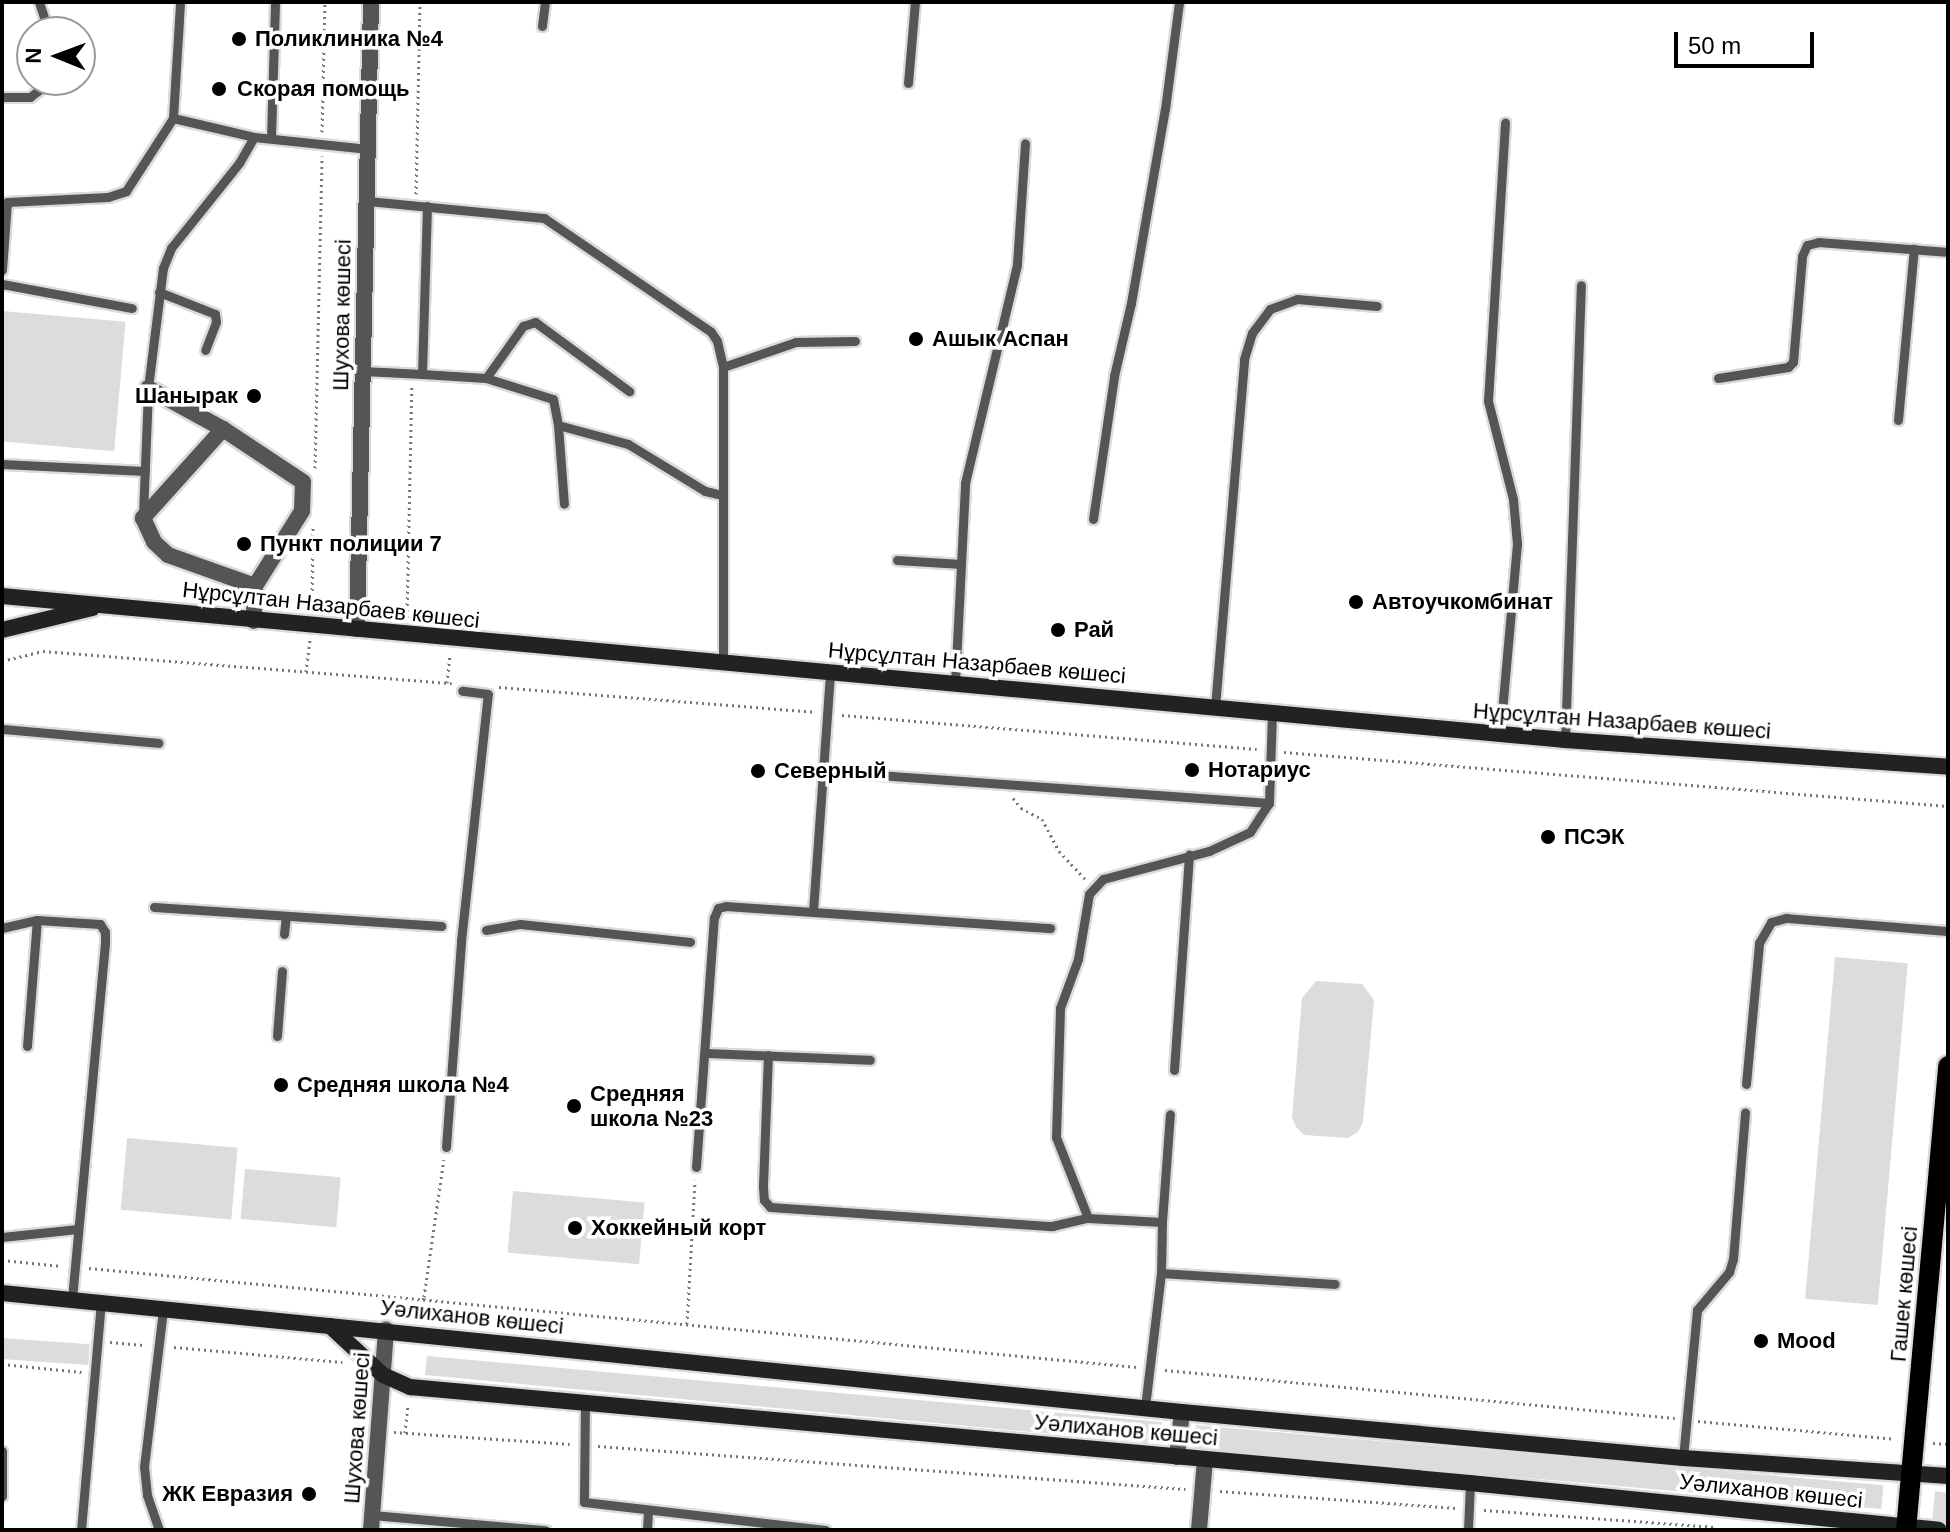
<!DOCTYPE html>
<meta charset="utf-8">
<style>
body{margin:0}
#map{position:relative;width:1950px;height:1532px;overflow:hidden;background:#fff;font-family:Arial,sans-serif}
div>[style]{position:absolute}
[style*='--x']{left:calc(var(--x)*1px);top:calc(var(--y)*1px);width:calc(var(--w)*1px);rotate:calc(var(--a)*1deg)}
.green>*{inset:0;background:#dcdcdc;transform-origin:0 0}
.path>*{height:3px;margin-top:-1.5px;transform-origin:0;background:repeating-linear-gradient(90deg,#777 0 2px,transparent 0 6px)}
.roads{filter:drop-shadow(2px 0 #dbdbdb) drop-shadow(-2px 0 #dbdbdb) drop-shadow(0 2px #dbdbdb) drop-shadow(0 -2px #dbdbdb)}
.service>*{height:9px;margin:-4.5px;padding:0 4.5px;transform-origin:4.5px;border-radius:4.5px;background:#555}
.minor>*{height:16px;margin:-8px;padding:0 8px;transform-origin:8px;border-radius:8px;background:#555}
.tertiary>*{height:16px;margin:-8px;padding:0 8px;transform-origin:8px;border-radius:8px;background:#555}
.secondary>*{height:16px;margin:-8px;padding:0 8px;transform-origin:8px;border-radius:8px;background:#222}
.primary>*{height:20px;margin:-10px;padding:0 10px;transform-origin:10px;border-radius:10px;background:#000}
.dots>*{width:22px;height:22px;translate:-50% -50%;box-sizing:border-box;border:4px solid #fff;border-radius:50%}
span{translate:-50% -50%;white-space:nowrap;text-align:center;line-height:1.15;-webkit-text-stroke:7px #fff;paint-order:stroke}
.poi-label{font-size:22px;color:#000;font-weight:700}
.left{translate:0 -50%;text-align:left}
.right{translate:-100% -50%;text-align:right}
.street-label{font-size:22px;color:#000}
.frame{position:absolute;inset:0;border:4px solid #000;pointer-events:none}
.north{position:absolute;left:16px;top:16px;width:80px;height:80px;box-sizing:border-box;background:#fff;border:2px solid #999;border-radius:50%;rotate:271deg;font-size:22px;font-weight:700;line-height:32px;text-align:center;color:#000}
.north::after{content:'';display:block;margin:auto;width:28px;height:36px;background:#000;clip-path:polygon(50% 0,100% 100%,50% 72%,0 100%)}
.scale{position:absolute;left:1674px;top:32px;width:140px;height:36px;box-sizing:border-box;border:4px solid #000;border-top:0;padding-left:10px;font-size:24px;line-height:28px;white-space:nowrap;color:#000;-webkit-text-stroke:6px #fff;paint-order:stroke}
</style>
<div id="map">
<div class="green">
<i style="left:2px;top:311px;width:124px;height:130px;rotate:5deg"></i>
<i style="left:1835px;top:957px;width:73px;height:343px;rotate:5deg"></i>
<i style="clip-path:polygon(1316px 981px,1362px 984px,1374px 1000px,1363px 1122px,1358px 1132px,1348px 1138px,1304px 1135px,1296px 1127px,1292px 1117px,1302px 998px)"></i>
<i style="left:127px;top:1138px;width:111px;height:72px;rotate:5deg"></i>
<i style="left:245px;top:1169px;width:96px;height:50px;rotate:5deg"></i>
<i style="left:513px;top:1191px;width:132px;height:62px;rotate:5deg"></i>
<i style="left:2px;top:1338px;width:88px;height:21px;rotate:4deg"></i>
<i style="clip-path:polygon(427px 1356px,1162px 1422px,1159px 1444px,425px 1375px)"></i>
<i style="left:1196px;top:1425px;width:690px;height:24px;rotate:5deg"></i>
<i style="clip-path:polygon(1935px 1491px,1948px 1493px,1948px 1523px,1932px 1522px)"></i>
</div>
<div class="path">
<i style="--x:322;--y:132;--w:130;--a:-88.7"></i>
<i style="--x:416;--y:194;--w:192;--a:-88.8"></i>
<i style="--x:315;--y:468;--w:312;--a:-88.7"></i>
<i style="--x:312;--y:608;--w:80;--a:-89.3"></i>
<i style="--x:407;--y:617;--w:232;--a:-88.8"></i>
<i style="--x:2;--y:661;--w:42;--a:-13.7"></i>
<i style="--x:43;--y:651;--w:410;--a:4.5"></i>
<i style="--x:306;--y:672;--w:32;--a:-83"></i>
<i style="--x:447;--y:683;--w:28;--a:-84"></i>
<i style="--x:499;--y:687;--w:316;--a:4.5"></i>
<i style="--x:842;--y:715;--w:416;--a:4.7"></i>
<i style="--x:1284;--y:752;--w:666;--a:4.65"></i>
<i style="--x:1013;--y:798;--w:13;--a:51"></i>
<i style="--x:1021;--y:808;--w:24;--a:28"></i>
<i style="--x:1042;--y:819;--w:36;--a:62"></i>
<i style="--x:1059;--y:851;--w:38;--a:47"></i>
<i style="--x:2;--y:1260;--w:60;--a:5.7"></i>
<i style="--x:89;--y:1268;--w:1053;--a:5.4"></i>
<i style="--x:418;--y:1317;--w:21;--a:-73"></i>
<i style="--x:424;--y:1297;--w:139;--a:-81.8"></i>
<i style="--x:687;--y:1324;--w:144;--a:-86.8"></i>
<i style="--x:110;--y:1342;--w:36;--a:5"></i>
<i style="--x:174;--y:1347;--w:169;--a:5.1"></i>
<i style="--x:2;--y:1364;--w:80;--a:5.7"></i>
<i style="--x:1165;--y:1370;--w:512;--a:5.38"></i>
<i style="--x:1698;--y:1421;--w:197;--a:5.2"></i>
<i style="--x:394;--y:1432;--w:176;--a:3.9"></i>
<i style="--x:405;--y:1433;--w:28;--a:-84"></i>
<i style="--x:1933;--y:1443;--w:15;--a:4"></i>
<i style="--x:598;--y:1446;--w:589;--a:4.19"></i>
<i style="--x:1220;--y:1491;--w:237;--a:4.1"></i>
<i style="--x:1484;--y:1510;--w:232;--a:4.2"></i>
</div>
<div class="roads">
<div class="service">
<i style="--x:39;--y:2;--w:32;--a:72"></i>
<i style="--x:542;--y:26;--w:24;--a:-83"></i>
<i style="--x:908;--y:83;--w:81;--a:-85.1"></i>
<i style="--x:2;--y:97;--w:28;--a:0"></i>
<i style="--x:30;--y:97;--w:11;--a:-38"></i>
<i style="--x:39;--y:90;--w:11;--a:-68"></i>
<i style="--x:173;--y:118;--w:116;--a:-86.5"></i>
<i style="--x:271;--y:138;--w:136;--a:-88.3"></i>
<i style="--x:367;--y:201;--w:178;--a:5.5"></i>
<i style="--x:544;--y:218;--w:202;--a:34.3"></i>
<i style="--x:711;--y:332;--w:11;--a:56"></i>
<i style="--x:717;--y:341;--w:27;--a:77"></i>
<i style="--x:723;--y:367;--w:295;--a:90"></i>
<i style="--x:2;--y:270;--w:68;--a:-85.8"></i>
<i style="--x:7;--y:202;--w:101;--a:-2.8"></i>
<i style="--x:108;--y:197;--w:19;--a:-18"></i>
<i style="--x:126;--y:191;--w:87;--a:-57.2"></i>
<i style="--x:173;--y:118;--w:83;--a:13.2"></i>
<i style="--x:254;--y:137;--w:115;--a:6"></i>
<i style="--x:2;--y:284;--w:132;--a:10.5"></i>
<i style="--x:159;--y:292;--w:60;--a:21.4"></i>
<i style="--x:215;--y:314;--w:8;--a:83"></i>
<i style="--x:216;--y:322;--w:30;--a:111"></i>
<i style="--x:723;--y:367;--w:77;--a:-18.9"></i>
<i style="--x:796;--y:342;--w:59;--a:-1"></i>
<i style="--x:363;--y:371;--w:59;--a:2.9"></i>
<i style="--x:422;--y:374;--w:168;--a:-88.3"></i>
<i style="--x:422;--y:374;--w:64;--a:3.6"></i>
<i style="--x:486;--y:378;--w:70;--a:17.4"></i>
<i style="--x:553;--y:399;--w:26;--a:79"></i>
<i style="--x:558;--y:425;--w:79;--a:85.7"></i>
<i style="--x:486;--y:378;--w:64;--a:-54.6"></i>
<i style="--x:523;--y:326;--w:13;--a:-18"></i>
<i style="--x:535;--y:322;--w:117;--a:36.3"></i>
<i style="--x:1718;--y:378;--w:71;--a:-8.9"></i>
<i style="--x:1788;--y:367;--w:7;--a:-45"></i>
<i style="--x:1793;--y:362;--w:106;--a:-85.1"></i>
<i style="--x:1802;--y:256;--w:12;--a:-66"></i>
<i style="--x:1807;--y:245;--w:12;--a:-14"></i>
<i style="--x:1819;--y:242;--w:129;--a:4.4"></i>
<i style="--x:1898;--y:420;--w:172;--a:-84.7"></i>
<i style="--x:558;--y:425;--w:73;--a:15.2"></i>
<i style="--x:628;--y:444;--w:90;--a:31.4"></i>
<i style="--x:705;--y:491;--w:17;--a:13"></i>
<i style="--x:2;--y:464;--w:143;--a:2.8"></i>
<i style="--x:143;--y:515;--w:127;--a:-87.7"></i>
<i style="--x:148;--y:388;--w:121;--a:-82.9"></i>
<i style="--x:163;--y:268;--w:22;--a:-68"></i>
<i style="--x:171;--y:248;--w:109;--a:-51.3"></i>
<i style="--x:239;--y:163;--w:30;--a:-60"></i>
<i style="--x:1093;--y:519;--w:145;--a:-81.6"></i>
<i style="--x:1114;--y:376;--w:75;--a:-76.9"></i>
<i style="--x:1131;--y:303;--w:197;--a:-80.1"></i>
<i style="--x:1165;--y:109;--w:108;--a:-82.5"></i>
<i style="--x:897;--y:560;--w:64;--a:3.6"></i>
<i style="--x:955;--y:683;--w:200;--a:-87.1"></i>
<i style="--x:965;--y:483;--w:225;--a:-76.6"></i>
<i style="--x:1017;--y:264;--w:121;--a:-86.2"></i>
<i style="--x:1215;--y:707;--w:349;--a:-85.2"></i>
<i style="--x:1244;--y:359;--w:27;--a:-73"></i>
<i style="--x:1252;--y:333;--w:30;--a:-53"></i>
<i style="--x:1270;--y:309;--w:29;--a:-20"></i>
<i style="--x:1297;--y:299;--w:80;--a:5"></i>
<i style="--x:2;--y:729;--w:157;--a:5.1"></i>
<i style="--x:1500;--y:734;--w:191;--a:-84.9"></i>
<i style="--x:1517;--y:544;--w:45;--a:-95.1"></i>
<i style="--x:1513;--y:499;--w:101;--a:-104.3"></i>
<i style="--x:1488;--y:401;--w:279;--a:-86.5"></i>
<i style="--x:1565;--y:740;--w:455;--a:-88"></i>
<i style="--x:823;--y:771;--w:447;--a:4.1"></i>
<i style="--x:154;--y:907;--w:288;--a:3.8"></i>
<i style="--x:813;--y:911;--w:241;--a:-85.9"></i>
<i style="--x:2;--y:928;--w:36;--a:-13"></i>
<i style="--x:486;--y:930;--w:35;--a:-10"></i>
<i style="--x:520;--y:924;--w:171;--a:6"></i>
<i style="--x:284;--y:934;--w:18;--a:-84"></i>
<i style="--x:277;--y:1036;--w:65;--a:-85.6"></i>
<i style="--x:27;--y:1046;--w:126;--a:-85.5"></i>
<i style="--x:37;--y:920;--w:63;--a:3.6"></i>
<i style="--x:100;--y:924;--w:9;--a:58"></i>
<i style="--x:105;--y:932;--w:11;--a:90"></i>
<i style="--x:105;--y:943;--w:359;--a:95.3"></i>
<i style="--x:705;--y:1053;--w:165;--a:2.4"></i>
<i style="--x:768;--y:1055;--w:132;--a:92.2"></i>
<i style="--x:763;--y:1187;--w:13;--a:86"></i>
<i style="--x:764;--y:1200;--w:9;--a:49"></i>
<i style="--x:770;--y:1207;--w:283;--a:3.9"></i>
<i style="--x:1052;--y:1226;--w:37;--a:-13"></i>
<i style="--x:1088;--y:1218;--w:74;--a:3.1"></i>
<i style="--x:1162;--y:1222;--w:51;--a:91.1"></i>
<i style="--x:1161;--y:1273;--w:136;--a:96.8"></i>
<i style="--x:1174;--y:1070;--w:216;--a:-86"></i>
<i style="--x:1746;--y:1084;--w:142;--a:-84.7"></i>
<i style="--x:1759;--y:943;--w:24;--a:-60"></i>
<i style="--x:1771;--y:922;--w:16;--a:-15"></i>
<i style="--x:1786;--y:918;--w:163;--a:4.6"></i>
<i style="--x:446;--y:1147;--w:207;--a:-85.8"></i>
<i style="--x:461;--y:941;--w:248;--a:-83.8"></i>
<i style="--x:488;--y:694;--w:26;--a:-173"></i>
<i style="--x:696;--y:1167;--w:250;--a:-85.9"></i>
<i style="--x:714;--y:918;--w:11;--a:-68"></i>
<i style="--x:718;--y:908;--w:8;--a:-14"></i>
<i style="--x:726;--y:906;--w:325;--a:3.9"></i>
<i style="--x:1088;--y:1218;--w:87;--a:-111.6"></i>
<i style="--x:1056;--y:1137;--w:129;--a:-88.2"></i>
<i style="--x:1060;--y:1008;--w:52;--a:-69.8"></i>
<i style="--x:1078;--y:959;--w:66;--a:-80.4"></i>
<i style="--x:1089;--y:894;--w:21;--a:-47"></i>
<i style="--x:1103;--y:879;--w:110;--a:-14.8"></i>
<i style="--x:1209;--y:851;--w:45;--a:-24.9"></i>
<i style="--x:1250;--y:832;--w:35;--a:-57"></i>
<i style="--x:1269;--y:803;--w:91;--a:-88.1"></i>
<i style="--x:1162;--y:1222;--w:108;--a:-85.8"></i>
<i style="--x:2;--y:1237;--w:76;--a:-6"></i>
<i style="--x:1161;--y:1273;--w:174;--a:3.6"></i>
<i style="--x:585;--y:1401;--w:101;--a:90.6"></i>
<i style="--x:584;--y:1502;--w:243;--a:6.6"></i>
<i style="--x:2;--y:1451;--w:45;--a:90"></i>
<i style="--x:1683;--y:1458;--w:149;--a:-84.6"></i>
<i style="--x:1697;--y:1310;--w:50;--a:-49.9"></i>
<i style="--x:1729;--y:1272;--w:14;--a:-73"></i>
<i style="--x:1733;--y:1259;--w:147;--a:-85.3"></i>
<i style="--x:372;--y:1515;--w:174;--a:5"></i>
<i style="--x:81;--y:1530;--w:228;--a:-85"></i>
<i style="--x:159;--y:1530;--w:37;--a:-109"></i>
<i style="--x:147;--y:1495;--w:28;--a:-96"></i>
<i style="--x:144;--y:1467;--w:159;--a:-83.1"></i>
<i style="--x:647;--y:1530;--w:19;--a:-87"></i>
<i style="--x:1468;--y:1530;--w:47;--a:-87.6"></i>
</div>
<div class="minor">
<i style="--x:148;--y:388;--w:85;--a:28.7"></i>
<i style="--x:223;--y:429;--w:96;--a:33.5"></i>
<i style="--x:303;--y:482;--w:29;--a:92"></i>
<i style="--x:302;--y:511;--w:89;--a:122.1"></i>
<i style="--x:223;--y:429;--w:120;--a:132"></i>
<i style="--x:143;--y:518;--w:26;--a:65"></i>
<i style="--x:154;--y:542;--w:19;--a:43"></i>
<i style="--x:168;--y:555;--w:92;--a:19.6"></i>
<i style="--x:255;--y:586;--w:35;--a:92"></i>
<i style="--x:1177;--y:1457;--w:45;--a:-83.7"></i>
<i style="--x:1199;--y:1530;--w:70;--a:-85.1"></i>
</div>
<div class="tertiary">
<i style="--x:357;--y:629;--w:627;--a:-88.72"></i>
<i style="--x:371;--y:1530;--w:201;--a:-85.7"></i>
</div>
<div class="secondary">
<i style="--x:2;--y:596;--w:1570;--a:5.26"></i>
<i style="--x:1565;--y:740;--w:384;--a:4"></i>
<i style="--x:2;--y:630;--w:93;--a:-13.7"></i>
<i style="--x:2;--y:1293;--w:1186;--a:5.76"></i>
<i style="--x:1182;--y:1412;--w:503;--a:5.25"></i>
<i style="--x:1683;--y:1458;--w:266;--a:3.9"></i>
<i style="--x:330;--y:1326;--w:72;--a:42.8"></i>
<i style="--x:383;--y:1375;--w:30;--a:24"></i>
<i style="--x:410;--y:1387;--w:1064;--a:5.17"></i>
<i style="--x:1470;--y:1483;--w:471;--a:5.7"></i>
</div>
<div class="primary">
<i style="--x:1906;--y:1530;--w:466;--a:-84.8"></i>
</div>
</div>
<div class="dots">
<i style="left:239px;top:39px;background:#000"></i>
<i style="left:219px;top:89px;background:#000"></i>
<i style="left:916px;top:339px;background:#000"></i>
<i style="left:254px;top:396px;background:#000"></i>
<i style="left:244px;top:544px;background:#000"></i>
<i style="left:1356px;top:602px;background:#000"></i>
<i style="left:1058px;top:630px;background:#000"></i>
<i style="left:1192px;top:770px;background:#000"></i>
<i style="left:758px;top:771px;background:#000"></i>
<i style="left:1548px;top:837px;background:#000"></i>
<i style="left:281px;top:1085px;background:#000"></i>
<i style="left:574px;top:1106px;background:#000"></i>
<i style="left:575px;top:1228px;background:#000"></i>
<i style="left:1761px;top:1341px;background:#000"></i>
<i style="left:309px;top:1494px;background:#000"></i>
</div>
<div class="poi-label">
<span class="left" style="left:255px;top:39px">Поликлиника №4</span>
<span class="left" style="left:237px;top:89px">Скорая помощь</span>
<span class="left" style="left:932px;top:339px">Ашык Аспан</span>
<span class="right" style="left:238px;top:396px">Шанырак</span>
<span class="left" style="left:260px;top:544px">Пункт полиции 7</span>
<span class="left" style="left:1372px;top:602px">Автоучкомбинат</span>
<span class="left" style="left:1074px;top:630px">Рай</span>
<span class="left" style="left:1208px;top:770px">Нотариус</span>
<span class="left" style="left:774px;top:771px">Северный</span>
<span class="left" style="left:1564px;top:837px">ПСЭК</span>
<span class="left" style="left:297px;top:1085px">Средняя школа №4</span>
<span class="left" style="left:590px;top:1106px">Средняя<br>школа №23</span>
<span class="left" style="left:591px;top:1228px">Хоккейный корт</span>
<span class="left" style="left:1777px;top:1341px">Mood</span>
<span class="right" style="left:293px;top:1494px">ЖК Евразия</span>
</div>
<div class="street-label">
<span style="left:342px;top:315px;rotate:-89deg">Шухова көшесі</span>
<span style="left:331px;top:605px;rotate:6deg">Нұрсұлтан Назарбаев көшесі</span>
<span style="left:977px;top:663px;rotate:5deg">Нұрсұлтан Назарбаев көшесі</span>
<span style="left:1622px;top:721px;rotate:4deg">Нұрсұлтан Назарбаев көшесі</span>
<span style="left:1904px;top:1294px;rotate:-85deg">Гашек көшесі</span>
<span style="left:472px;top:1317px;rotate:6deg">Уәлиханов көшесі</span>
<span style="left:357px;top:1428px;rotate:-86deg">Шухова көшесі</span>
<span style="left:1126px;top:1430px;rotate:5deg">Уәлиханов көшесі</span>
<span style="left:1771px;top:1491px;rotate:6deg">Уәлиханов көшесі</span>
</div>
<div class="frame"></div>
<div class="north">N</div>
<div class="scale">50 m</div>
</div>
